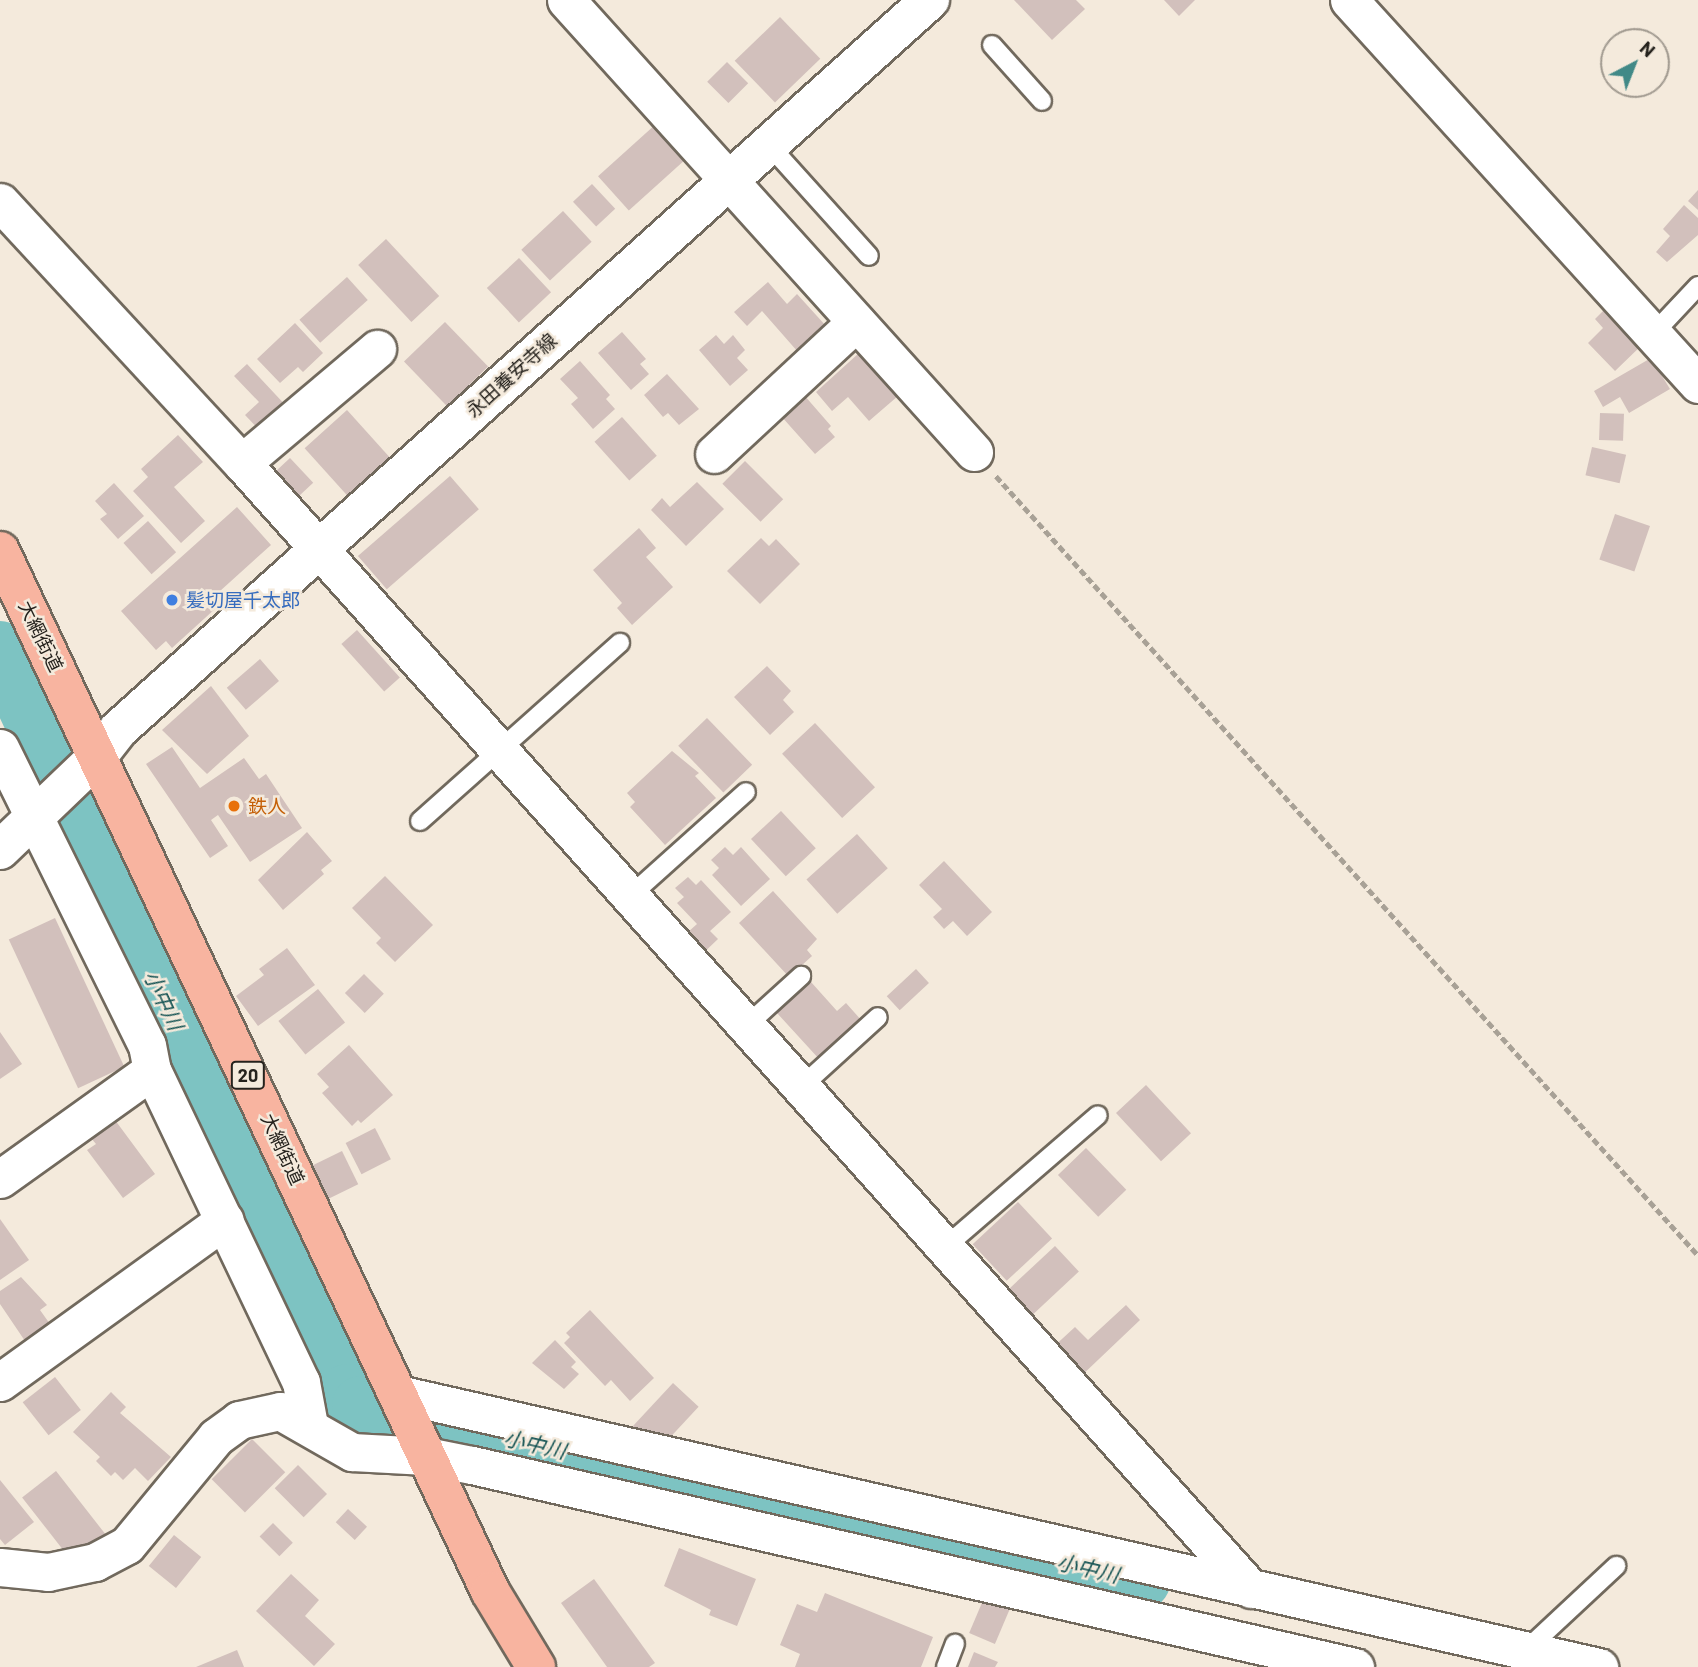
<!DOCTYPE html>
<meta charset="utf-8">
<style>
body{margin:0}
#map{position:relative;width:1698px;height:1667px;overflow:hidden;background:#f4eadc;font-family:Barlow,"Noto Sans JP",sans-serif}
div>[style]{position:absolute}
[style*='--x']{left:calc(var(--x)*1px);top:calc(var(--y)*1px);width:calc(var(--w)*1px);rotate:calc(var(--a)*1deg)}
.river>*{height:58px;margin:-29px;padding:0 29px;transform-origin:29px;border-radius:29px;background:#7dc3c2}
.building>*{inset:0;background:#d2c0bc;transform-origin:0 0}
.path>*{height:4.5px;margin-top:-2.25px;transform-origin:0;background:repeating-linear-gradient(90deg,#a8a196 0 7px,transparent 0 10.5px)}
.roads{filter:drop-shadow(2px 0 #71695d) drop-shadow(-2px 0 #71695d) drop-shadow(0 2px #71695d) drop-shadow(0 -2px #71695d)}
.service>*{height:18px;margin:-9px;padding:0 9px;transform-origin:9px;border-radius:9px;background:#fff}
.minor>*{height:37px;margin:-18.5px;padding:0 18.5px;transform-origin:18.5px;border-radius:18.5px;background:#fff}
.tertiary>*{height:38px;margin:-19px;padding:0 19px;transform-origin:19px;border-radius:19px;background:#fff}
.primary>*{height:38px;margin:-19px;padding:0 19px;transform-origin:19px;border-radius:19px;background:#f8b4a0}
.dots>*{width:19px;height:19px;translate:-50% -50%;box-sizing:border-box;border:4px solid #f4eadc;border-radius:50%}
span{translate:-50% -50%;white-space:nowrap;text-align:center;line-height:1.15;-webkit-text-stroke:5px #f4eadc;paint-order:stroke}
.shield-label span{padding:2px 5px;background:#f4eadc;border:2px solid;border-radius:5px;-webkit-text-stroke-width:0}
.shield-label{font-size:18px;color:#25221d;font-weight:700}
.street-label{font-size:19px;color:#25221d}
.shop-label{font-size:19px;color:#366cbe}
.left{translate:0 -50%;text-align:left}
.food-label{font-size:19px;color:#c56008}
.water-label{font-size:21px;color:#165454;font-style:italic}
.north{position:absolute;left:1600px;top:28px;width:70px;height:70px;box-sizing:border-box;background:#f4eadc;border:2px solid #a19a90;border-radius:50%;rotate:42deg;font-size:19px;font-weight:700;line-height:28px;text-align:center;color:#25221d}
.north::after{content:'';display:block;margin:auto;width:24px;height:32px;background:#418987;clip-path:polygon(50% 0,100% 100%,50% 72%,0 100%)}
</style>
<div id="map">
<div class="river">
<i style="--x:0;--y:650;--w:820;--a:64.9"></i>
<i style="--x:348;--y:1393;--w:18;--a:43"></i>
<i style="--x:361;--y:1405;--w:800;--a:12.72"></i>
</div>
<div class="building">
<i style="clip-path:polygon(1014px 0,1076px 0,1085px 9px,1052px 40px)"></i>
<i style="clip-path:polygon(1164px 0,1195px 0,1179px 16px)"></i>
<i style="left:780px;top:17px;width:58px;height:63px;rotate:46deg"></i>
<i style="left:727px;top:62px;width:30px;height:28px;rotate:45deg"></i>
<i style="left:656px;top:124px;width:46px;height:78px;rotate:48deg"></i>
<i style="left:592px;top:184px;width:34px;height:26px;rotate:47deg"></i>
<i style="clip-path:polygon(1698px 190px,1698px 210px,1688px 201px)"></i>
<i style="clip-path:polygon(1684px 205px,1698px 218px,1698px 235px,1667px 262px,1656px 252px,1670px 236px,1663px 229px)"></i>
<i style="left:563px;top:211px;width:42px;height:57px;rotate:47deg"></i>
<i style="left:386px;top:239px;width:78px;height:38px;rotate:47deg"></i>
<i style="left:519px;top:258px;width:47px;height:44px;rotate:47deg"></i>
<i style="left:347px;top:277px;width:31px;height:64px;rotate:48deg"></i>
<i style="clip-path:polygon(768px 282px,787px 304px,797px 294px,826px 326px,798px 352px,762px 311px,747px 326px,734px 312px)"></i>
<i style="clip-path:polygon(1610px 304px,1645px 342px,1615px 371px,1588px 343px,1603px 328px,1595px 319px)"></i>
<i style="left:445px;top:322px;width:62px;height:57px;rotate:46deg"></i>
<i style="clip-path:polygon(295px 323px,323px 353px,303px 372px,298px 367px,280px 383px,257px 359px)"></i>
<i style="clip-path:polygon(622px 332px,646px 359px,640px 364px,649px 374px,631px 390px,598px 353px)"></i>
<i style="clip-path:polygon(716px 335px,724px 344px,733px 335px,745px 350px,737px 358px,748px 370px,730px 386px,699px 350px)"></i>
<i style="clip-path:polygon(859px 353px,898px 396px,869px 421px,848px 397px,832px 411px,816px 392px)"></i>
<i style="clip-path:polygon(1651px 358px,1670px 389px,1629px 413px,1620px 397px,1603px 407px,1594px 391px)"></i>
<i style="clip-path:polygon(580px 361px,610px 395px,606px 399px,615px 409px,593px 429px,571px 404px,578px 398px,560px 379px)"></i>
<i style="clip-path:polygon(247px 364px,289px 409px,263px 434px,245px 415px,259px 402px,234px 376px)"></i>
<i style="clip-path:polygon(667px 374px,699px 409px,679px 425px,668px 413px,663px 417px,644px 395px)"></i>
<i style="clip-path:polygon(804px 395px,831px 426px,828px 429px,835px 437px,815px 454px,781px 416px)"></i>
<i style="left:347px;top:410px;width:64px;height:57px;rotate:48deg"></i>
<i style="left:1600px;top:413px;width:24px;height:27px;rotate:2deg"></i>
<i style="left:622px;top:417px;width:52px;height:37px;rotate:48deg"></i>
<i style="clip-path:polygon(178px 435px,203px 462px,174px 487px,205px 521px,181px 543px,133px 491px,148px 477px,141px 469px)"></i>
<i style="left:1592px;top:447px;width:35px;height:29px;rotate:13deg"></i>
<i style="left:290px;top:458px;width:34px;height:33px;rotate:47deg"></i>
<i style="left:745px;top:461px;width:54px;height:32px;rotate:45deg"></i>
<i style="left:450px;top:476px;width:44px;height:122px;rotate:49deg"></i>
<i style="clip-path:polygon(697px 482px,724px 509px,686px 546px,651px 510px,662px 498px,670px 507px)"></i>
<i style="clip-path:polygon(114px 483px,144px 516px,118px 539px,100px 519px,107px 514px,95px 501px)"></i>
<i style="clip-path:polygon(237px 507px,271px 545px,209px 601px,216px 608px,172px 648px,166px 641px,156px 650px,121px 611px)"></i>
<i style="left:1615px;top:514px;width:37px;height:48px;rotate:19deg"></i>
<i style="left:148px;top:521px;width:42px;height:33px;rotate:48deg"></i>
<i style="clip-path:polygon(639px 528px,656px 548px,646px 557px,673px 587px,632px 625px,617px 608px,622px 603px,593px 570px)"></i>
<i style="clip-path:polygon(761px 538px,769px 546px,776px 539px,800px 564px,760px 604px,727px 571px)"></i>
<i style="left:357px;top:630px;width:64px;height:21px;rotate:48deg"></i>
<i style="left:260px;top:659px;width:29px;height:44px;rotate:49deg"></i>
<i style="clip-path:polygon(767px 666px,791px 691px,783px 700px,794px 712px,770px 735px,734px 697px)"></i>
<i style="clip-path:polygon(211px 686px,249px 736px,207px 774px,162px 730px)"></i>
<i style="left:707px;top:718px;width:65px;height:40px;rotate:46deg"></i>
<i style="left:815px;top:723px;width:88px;height:45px;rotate:47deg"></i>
<i style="clip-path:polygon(172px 747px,200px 788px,244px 758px,259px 779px,266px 774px,302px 828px,250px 862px,218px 815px,211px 820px,228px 846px,210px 858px,146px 764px)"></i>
<i style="clip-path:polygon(672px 751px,699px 773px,695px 776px,716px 798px,665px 845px,630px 807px,635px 802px,627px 793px)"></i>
<i style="left:781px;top:811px;width:51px;height:41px;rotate:47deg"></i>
<i style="clip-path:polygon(307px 832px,332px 861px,321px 870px,324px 874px,283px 910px,258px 880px)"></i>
<i style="left:857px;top:834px;width:46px;height:68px;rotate:48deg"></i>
<i style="clip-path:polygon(725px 847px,733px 855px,741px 847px,770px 879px,741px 906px,712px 875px,719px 868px,711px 860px)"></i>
<i style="clip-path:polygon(944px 861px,992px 912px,967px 936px,953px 921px,944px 929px,933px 917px,942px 909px,919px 885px)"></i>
<i style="clip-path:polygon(385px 876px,433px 925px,395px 962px,376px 943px,381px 938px,352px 908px)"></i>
<i style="clip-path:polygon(688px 877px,696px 885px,701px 880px,731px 912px,710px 931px,718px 939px,696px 960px,678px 941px,697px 924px,677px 903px,684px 897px,675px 888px)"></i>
<i style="clip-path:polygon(773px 891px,817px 939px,807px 950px,812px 956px,789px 977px,739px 923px)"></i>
<i style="left:55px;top:918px;width:164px;height:51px;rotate:65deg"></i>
<i style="clip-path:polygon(287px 948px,315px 985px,258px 1026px,236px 996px,264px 975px,259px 969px)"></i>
<i style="left:916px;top:969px;width:19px;height:40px;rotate:47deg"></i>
<i style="left:364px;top:974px;width:28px;height:27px;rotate:45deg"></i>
<i style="clip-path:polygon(811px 982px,837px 1011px,846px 1003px,862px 1021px,820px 1060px,777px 1013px)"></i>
<i style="left:318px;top:989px;width:43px;height:51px;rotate:51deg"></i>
<i style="clip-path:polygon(0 1032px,22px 1064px,0 1079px)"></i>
<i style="clip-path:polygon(349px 1045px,393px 1095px,361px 1123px,358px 1120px,352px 1126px,322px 1093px,329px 1087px,317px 1074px)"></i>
<i style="left:1146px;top:1085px;width:66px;height:41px;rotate:47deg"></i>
<i style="clip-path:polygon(115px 1120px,155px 1174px,123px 1198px,87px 1150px,96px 1144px,91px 1138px)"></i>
<i style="left:375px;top:1128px;width:35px;height:33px;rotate:63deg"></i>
<i style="left:1086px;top:1148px;width:58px;height:39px;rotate:46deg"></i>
<i style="left:342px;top:1151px;width:37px;height:33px;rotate:64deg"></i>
<i style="left:1018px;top:1202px;width:50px;height:62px;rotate:47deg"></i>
<i style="clip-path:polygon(0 1219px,29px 1260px,0 1280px)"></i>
<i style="left:1055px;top:1246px;width:35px;height:64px;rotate:47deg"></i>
<i style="clip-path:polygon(21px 1277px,47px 1305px,40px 1310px,50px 1324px,25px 1341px,0 1304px,0 1291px)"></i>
<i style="clip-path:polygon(1126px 1305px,1140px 1320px,1078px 1379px,1050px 1350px,1075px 1327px,1088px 1340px)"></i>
<i style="clip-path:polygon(590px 1310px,654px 1378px,630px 1401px,611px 1380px,605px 1386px,564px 1343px,570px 1337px,566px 1333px)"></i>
<i style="clip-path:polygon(555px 1340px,576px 1362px,571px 1367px,579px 1374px,564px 1389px,532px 1363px)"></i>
<i style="left:55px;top:1377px;width:42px;height:41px;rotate:52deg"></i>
<i style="left:673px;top:1383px;width:35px;height:59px;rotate:43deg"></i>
<i style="clip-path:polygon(111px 1392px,126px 1407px,120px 1413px,171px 1457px,148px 1481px,135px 1468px,123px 1480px,115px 1472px,111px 1476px,96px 1461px,100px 1457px,73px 1432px)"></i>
<i style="left:252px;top:1439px;width:47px;height:57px;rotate:45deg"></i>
<i style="left:298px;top:1465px;width:41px;height:33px;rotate:45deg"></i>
<i style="left:56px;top:1471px;width:81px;height:43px;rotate:52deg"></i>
<i style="clip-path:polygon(0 1480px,34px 1522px,5px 1545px,0 1539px)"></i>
<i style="left:348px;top:1509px;width:26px;height:18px;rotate:43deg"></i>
<i style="left:273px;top:1523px;width:28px;height:19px;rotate:45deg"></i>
<i style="left:174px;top:1535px;width:35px;height:40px;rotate:39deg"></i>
<i style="clip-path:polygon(679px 1548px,756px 1579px,737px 1626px,709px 1615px,711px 1610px,664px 1586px)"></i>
<i style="clip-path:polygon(291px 1574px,319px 1600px,305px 1616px,335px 1644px,314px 1666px,256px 1611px)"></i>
<i style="clip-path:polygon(594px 1579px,655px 1663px,649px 1667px,607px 1667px,561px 1603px)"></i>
<i style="clip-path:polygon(825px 1593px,933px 1637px,921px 1667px,795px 1667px,800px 1654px,780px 1645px,797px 1604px,817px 1612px)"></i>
<i style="left:984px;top:1598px;width:28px;height:38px;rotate:23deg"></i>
<i style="clip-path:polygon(237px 1650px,244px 1667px,196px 1667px)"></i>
<i style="clip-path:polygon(974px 1652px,998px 1662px,995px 1667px,968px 1667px)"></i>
</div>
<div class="path">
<i style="--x:996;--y:476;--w:1049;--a:47.98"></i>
</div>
<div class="roads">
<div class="service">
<i style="--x:992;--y:45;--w:75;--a:48.2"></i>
<i style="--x:769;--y:145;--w:149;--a:48"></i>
<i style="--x:1653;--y:334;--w:66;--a:-46.8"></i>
<i style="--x:420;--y:821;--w:268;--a:-41.7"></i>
<i style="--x:629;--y:897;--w:157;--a:-41.9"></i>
<i style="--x:745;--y:1027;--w:76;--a:-42.3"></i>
<i style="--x:800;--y:1088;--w:105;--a:-42.3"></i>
<i style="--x:944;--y:1248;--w:203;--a:-40.8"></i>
<i style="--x:1525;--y:1651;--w:125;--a:-43"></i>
<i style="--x:946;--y:1667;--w:25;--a:-69"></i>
</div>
<div class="minor">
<i style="--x:566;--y:0;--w:609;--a:47.93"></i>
<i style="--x:1349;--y:0;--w:519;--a:47.73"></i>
<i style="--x:0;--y:202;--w:356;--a:47.2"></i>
<i style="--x:242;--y:463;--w:1512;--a:48.14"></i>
<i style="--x:714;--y:454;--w:194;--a:-42.9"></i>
<i style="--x:242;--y:463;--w:177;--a:-40.2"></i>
<i style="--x:0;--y:748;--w:331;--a:63.7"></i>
<i style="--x:147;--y:1045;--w:25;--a:79"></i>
<i style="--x:152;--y:1070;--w:346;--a:64.5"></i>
<i style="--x:301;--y:1382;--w:44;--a:79.5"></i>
<i style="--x:0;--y:1179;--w:187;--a:-35.6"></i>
<i style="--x:0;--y:1382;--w:277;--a:-35.8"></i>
<i style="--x:398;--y:1394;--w:1232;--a:12.81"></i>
<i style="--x:0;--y:1567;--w:48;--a:5.9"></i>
<i style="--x:48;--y:1572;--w:48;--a:-12"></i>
<i style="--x:95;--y:1562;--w:36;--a:-28"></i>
<i style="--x:127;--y:1545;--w:140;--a:-50.5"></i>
<i style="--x:216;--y:1437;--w:29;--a:-36"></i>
<i style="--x:239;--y:1420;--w:42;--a:-12.4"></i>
<i style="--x:280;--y:1411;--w:83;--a:29.7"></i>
<i style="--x:352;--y:1452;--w:74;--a:3.1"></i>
<i style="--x:426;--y:1456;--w:47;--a:11.1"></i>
<i style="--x:472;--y:1465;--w:906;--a:12.89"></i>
</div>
<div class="tertiary">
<i style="--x:0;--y:850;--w:136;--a:-43.8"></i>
<i style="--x:98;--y:756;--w:33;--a:-52"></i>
<i style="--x:118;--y:730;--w:1092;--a:-41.96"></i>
</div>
<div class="primary">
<i style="--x:0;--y:551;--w:1150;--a:64.77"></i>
<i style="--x:490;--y:1591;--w:89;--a:58.8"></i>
</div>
</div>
<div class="dots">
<i style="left:172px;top:600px;background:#3f7fe0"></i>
<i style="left:234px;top:806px;background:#e8710a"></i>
</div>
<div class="shield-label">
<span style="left:248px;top:1075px">20</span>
</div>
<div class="street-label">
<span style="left:511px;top:375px;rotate:-42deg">永田養安寺線</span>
<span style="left:41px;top:636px;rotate:64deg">大網街道</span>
<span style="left:283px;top:1149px;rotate:65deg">大網街道</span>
</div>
<div class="shop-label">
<span class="left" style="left:186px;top:600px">髪切屋千太郎</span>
</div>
<div class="food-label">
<span class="left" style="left:248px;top:806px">鉄人</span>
</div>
<div class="water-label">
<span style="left:164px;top:1000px;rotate:65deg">小中川</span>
<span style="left:535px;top:1444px;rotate:13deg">小中川</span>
<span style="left:1088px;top:1568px;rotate:13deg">小中川</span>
</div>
<div class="north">N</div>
</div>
